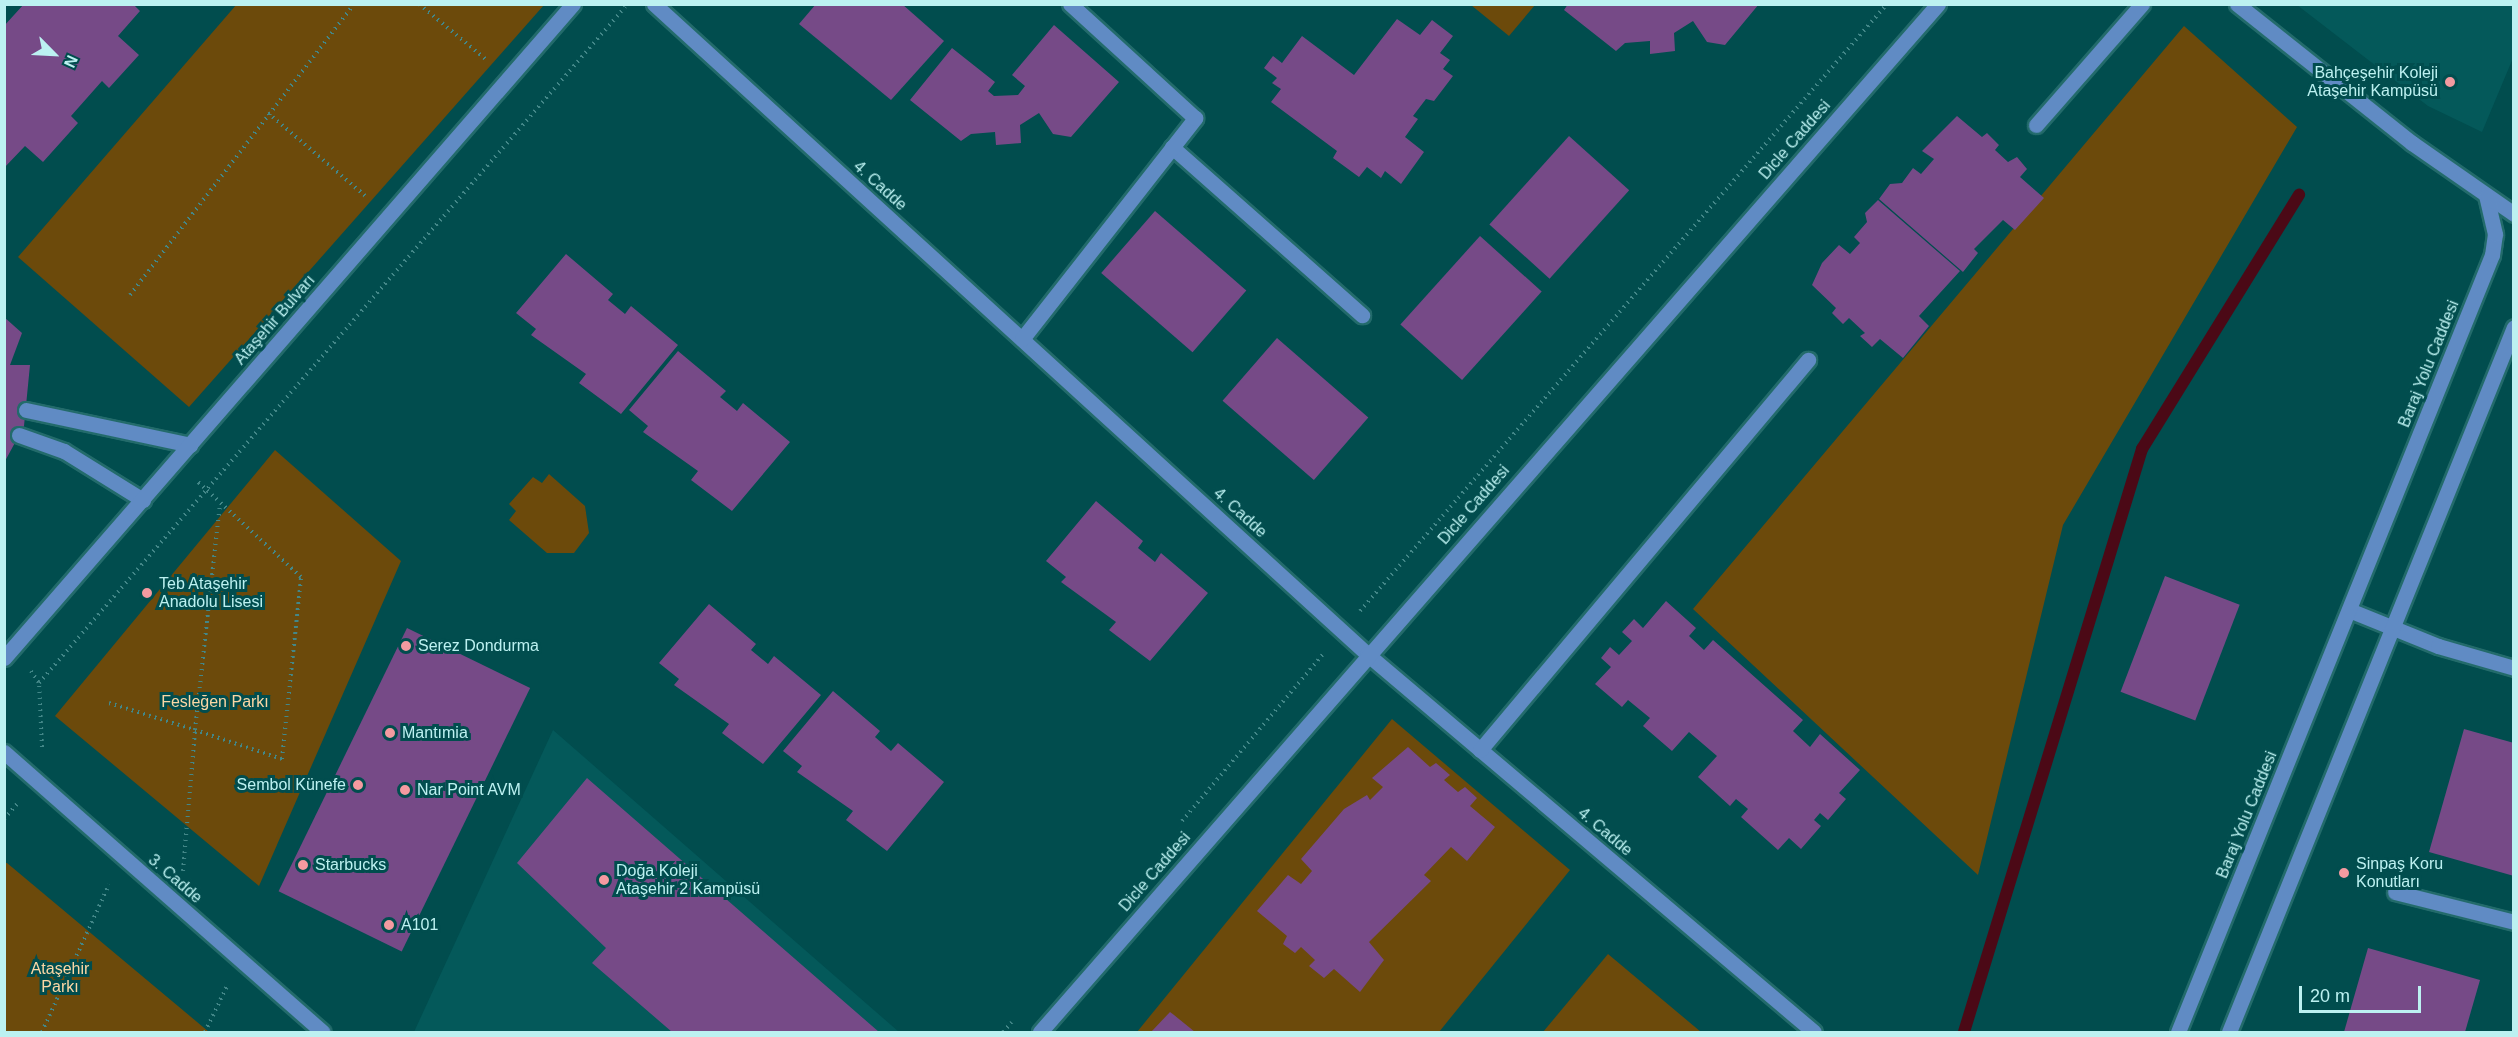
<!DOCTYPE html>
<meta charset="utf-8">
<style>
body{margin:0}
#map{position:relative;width:2518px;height:1037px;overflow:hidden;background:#014d4e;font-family:Helvetica,sans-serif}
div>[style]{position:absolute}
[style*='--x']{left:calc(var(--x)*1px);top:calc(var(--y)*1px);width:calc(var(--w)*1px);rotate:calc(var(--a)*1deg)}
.built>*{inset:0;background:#04595a}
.green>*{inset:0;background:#6c4a0b}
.stream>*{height:12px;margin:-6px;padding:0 6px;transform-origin:6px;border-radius:6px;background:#4b0916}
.building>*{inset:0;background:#764a87;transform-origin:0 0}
.path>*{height:4px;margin-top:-2px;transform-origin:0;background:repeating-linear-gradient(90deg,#438788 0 1.5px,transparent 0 6px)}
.roads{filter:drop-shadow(2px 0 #236b6b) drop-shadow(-2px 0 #236b6b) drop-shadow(0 2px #236b6b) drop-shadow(0 -2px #236b6b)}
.minor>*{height:15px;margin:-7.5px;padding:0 7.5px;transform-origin:7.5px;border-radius:7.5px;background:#608bc4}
.dots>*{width:16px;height:16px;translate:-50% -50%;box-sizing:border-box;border:3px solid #014d4e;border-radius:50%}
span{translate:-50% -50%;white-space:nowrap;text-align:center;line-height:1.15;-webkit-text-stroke:6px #014d4e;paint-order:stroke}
.poi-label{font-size:16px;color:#bcf1f1}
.right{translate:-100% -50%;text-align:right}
.left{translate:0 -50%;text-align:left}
.street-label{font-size:16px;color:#bcf1f1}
.park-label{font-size:16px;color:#fbd7a5}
.frame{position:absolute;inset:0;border:6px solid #bcf1f1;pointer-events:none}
.north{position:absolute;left:24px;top:24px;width:60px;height:60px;-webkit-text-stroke:4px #014d4e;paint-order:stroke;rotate:114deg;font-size:16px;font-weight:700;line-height:24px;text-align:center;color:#bcf1f1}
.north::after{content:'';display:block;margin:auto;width:21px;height:27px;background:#bcf1f1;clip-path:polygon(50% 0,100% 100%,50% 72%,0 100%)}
.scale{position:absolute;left:2299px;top:986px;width:122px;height:27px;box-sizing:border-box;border:3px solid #bcf1f1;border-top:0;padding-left:8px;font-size:18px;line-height:21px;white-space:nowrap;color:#bcf1f1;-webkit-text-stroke:4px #014d4e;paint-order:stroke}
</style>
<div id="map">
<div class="built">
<i style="clip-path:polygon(2297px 5px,2513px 5px,2513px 58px,2482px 132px,2428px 106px)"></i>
<i style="clip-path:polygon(553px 730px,899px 1032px,414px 1032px)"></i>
</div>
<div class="green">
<i style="clip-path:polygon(237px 4px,544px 5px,189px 407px,18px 257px)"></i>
<i style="clip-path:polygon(1471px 5px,1535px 5px,1509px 36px)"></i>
<i style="clip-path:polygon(2184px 26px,2297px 127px,2063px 525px,1978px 875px,1693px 609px)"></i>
<i style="clip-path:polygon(275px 450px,401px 561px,259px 886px,55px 716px)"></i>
<i style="clip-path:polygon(549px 474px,585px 506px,589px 533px,574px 553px,547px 553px,509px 520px,516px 511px,509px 504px,533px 477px,542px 483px)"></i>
<i style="clip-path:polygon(1392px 719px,1570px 870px,1439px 1032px,1137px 1032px)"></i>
<i style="clip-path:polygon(4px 863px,7px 863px,209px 1032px,5px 1032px)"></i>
<i style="clip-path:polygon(1608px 954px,1701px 1032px,1543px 1032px)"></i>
</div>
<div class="stream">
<i style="--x:1964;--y:1032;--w:610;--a:-73.02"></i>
<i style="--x:2142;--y:449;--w:299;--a:-58.3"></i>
</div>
<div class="building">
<i style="clip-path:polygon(24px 4px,133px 4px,140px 11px,118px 36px,139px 55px,109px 88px,102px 81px,71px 116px,78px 123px,43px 162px,25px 146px,4px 168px,4px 26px)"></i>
<i style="clip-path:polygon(816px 4px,902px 4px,944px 41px,891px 100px,799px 24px)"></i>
<i style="clip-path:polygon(1568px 4px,1759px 4px,1725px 45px,1707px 42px,1693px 21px,1674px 33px,1675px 51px,1650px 54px,1650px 41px,1625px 43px,1616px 51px,1564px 10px)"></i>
<i style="clip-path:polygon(1397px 19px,1420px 35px,1432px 20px,1453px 36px,1440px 53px,1450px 60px,1443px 69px,1453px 76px,1434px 101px,1426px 99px,1413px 116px,1418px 119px,1405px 137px,1424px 152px,1401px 184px,1385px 171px,1381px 178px,1367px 167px,1359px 177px,1333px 158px,1337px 151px,1271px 102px,1281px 89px,1272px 83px,1277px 78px,1264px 68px,1273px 56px,1282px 63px,1302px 36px,1354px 75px)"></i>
<i style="clip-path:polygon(1054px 25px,1119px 82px,1071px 137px,1053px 134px,1039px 113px,1020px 125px,1021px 143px,996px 145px,995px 132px,971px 134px,961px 141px,910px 100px,952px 48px,995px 82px,988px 91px,994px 96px,1018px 95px,1025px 86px,1012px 75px)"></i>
<i style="clip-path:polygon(1957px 116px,1982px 137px,1987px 133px,1999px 145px,1995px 150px,2008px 162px,2017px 157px,2027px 169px,2020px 177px,2044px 198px,2015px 230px,2003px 220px,1974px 249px,1978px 253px,1963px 272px,1879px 199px,1890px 184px,1902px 183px,1913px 168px,1921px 174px,1934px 159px,1922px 151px)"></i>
<i style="left:1569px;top:136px;width:81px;height:119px;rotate:42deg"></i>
<i style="clip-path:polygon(1878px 200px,1960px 271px,1919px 316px,1929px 326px,1903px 358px,1880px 339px,1872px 347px,1860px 336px,1865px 333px,1849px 318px,1843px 324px,1832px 313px,1836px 308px,1812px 285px,1822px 263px,1839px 245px,1850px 254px,1860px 243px,1854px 237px,1867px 222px,1865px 213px)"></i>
<i style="left:1155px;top:211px;width:121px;height:82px;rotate:41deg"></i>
<i style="left:1480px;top:236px;width:83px;height:119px;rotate:42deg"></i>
<i style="clip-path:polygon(566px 254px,613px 294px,608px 300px,625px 314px,631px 306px,678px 345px,621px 414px,579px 383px,586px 374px,531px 335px,536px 329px,516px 313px)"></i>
<i style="clip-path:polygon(4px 317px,22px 333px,10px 365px,30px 365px,24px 426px,4px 463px)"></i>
<i style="left:1277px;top:338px;width:121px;height:83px;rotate:41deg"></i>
<i style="clip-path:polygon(678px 351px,726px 391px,720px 397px,737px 411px,743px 403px,790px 442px,732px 511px,691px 480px,698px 471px,643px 432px,648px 426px,629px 410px)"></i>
<i style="clip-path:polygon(1096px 501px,1143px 541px,1138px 548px,1155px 562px,1161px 553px,1208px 593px,1150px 661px,1109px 630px,1116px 622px,1061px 582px,1066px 577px,1046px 561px)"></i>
<i style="left:2165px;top:576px;width:80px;height:124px;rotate:21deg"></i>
<i style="clip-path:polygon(1666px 601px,1696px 628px,1689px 636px,1704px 650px,1713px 640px,1803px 720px,1793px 731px,1810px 747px,1820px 734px,1860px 770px,1839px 793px,1846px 799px,1828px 820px,1820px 813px,1814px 820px,1821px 826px,1801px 849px,1789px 838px,1778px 850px,1741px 817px,1748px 809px,1736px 799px,1730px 806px,1698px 777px,1717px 756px,1689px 732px,1672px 751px,1643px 726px,1650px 718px,1628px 700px,1622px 707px,1595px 684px,1611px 667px,1601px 658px,1610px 647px,1619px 655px,1632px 641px,1622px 632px,1634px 619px,1643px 628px)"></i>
<i style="clip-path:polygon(709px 604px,756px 644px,751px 650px,768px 664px,774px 656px,821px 695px,763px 764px,722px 733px,729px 724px,674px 685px,679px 679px,659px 663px)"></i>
<i style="left:407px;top:628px;width:137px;height:293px;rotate:26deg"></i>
<i style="clip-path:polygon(833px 691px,880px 731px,875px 737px,891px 751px,898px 743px,944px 782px,887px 851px,846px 820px,853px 811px,797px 772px,802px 766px,783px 751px)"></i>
<i style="clip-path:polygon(2464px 729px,2514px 743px,2514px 876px,2429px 852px)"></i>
<i style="clip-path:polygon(1408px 747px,1430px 767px,1436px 763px,1450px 775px,1444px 780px,1458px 792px,1465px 787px,1477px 798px,1470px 806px,1495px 827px,1467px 861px,1451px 847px,1424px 875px,1431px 881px,1369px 942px,1384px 960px,1360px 992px,1334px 969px,1324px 978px,1309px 966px,1315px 960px,1301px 947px,1295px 953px,1283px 944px,1287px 936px,1257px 911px,1288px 875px,1301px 884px,1312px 871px,1301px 859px,1344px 809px,1367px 795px,1370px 800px,1383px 787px,1372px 778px)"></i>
<i style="clip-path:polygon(587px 778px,879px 1032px,672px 1032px,592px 963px,606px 948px,517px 863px)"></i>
<i style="clip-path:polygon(2368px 948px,2480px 980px,2465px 1032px,2344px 1032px)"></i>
<i style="clip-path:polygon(1170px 1012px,1174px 1015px,1195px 1032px,1151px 1032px)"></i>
</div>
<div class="path">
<i style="--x:419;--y:4;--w:89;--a:39.6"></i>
<i style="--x:268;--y:113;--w:131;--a:40.4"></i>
<i style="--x:130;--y:295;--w:367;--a:-52.4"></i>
<i style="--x:1360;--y:611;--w:804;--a:-49.04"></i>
<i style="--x:31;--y:671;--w:14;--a:56"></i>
<i style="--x:109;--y:703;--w:90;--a:17.4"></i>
<i style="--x:195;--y:730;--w:228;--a:-83.7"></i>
<i style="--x:42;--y:747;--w:64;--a:-92.7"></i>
<i style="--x:39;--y:683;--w:895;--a:-49.08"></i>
<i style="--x:4;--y:819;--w:21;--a:-49"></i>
<i style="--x:1182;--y:821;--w:220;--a:-49.8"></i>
<i style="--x:183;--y:871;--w:142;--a:-85.1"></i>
<i style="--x:195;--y:730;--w:92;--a:18.4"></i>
<i style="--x:282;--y:759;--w:183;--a:-84"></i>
<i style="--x:301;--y:577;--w:143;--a:-137.3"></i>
<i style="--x:42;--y:1032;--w:162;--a:-65.6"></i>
<i style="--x:205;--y:1032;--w:53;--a:-64.4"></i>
<i style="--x:1003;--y:1032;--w:13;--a:-48"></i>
</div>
<div class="roads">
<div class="minor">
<i style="--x:654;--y:4;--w:965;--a:42.35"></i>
<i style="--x:1367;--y:654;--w:585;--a:40.22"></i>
<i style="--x:2237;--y:4;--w:223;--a:38.5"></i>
<i style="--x:2412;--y:143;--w:124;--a:34.8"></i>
<i style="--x:2036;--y:125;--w:161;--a:-48.8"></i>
<i style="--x:1172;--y:147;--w:254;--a:41.5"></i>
<i style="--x:1022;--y:339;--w:281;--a:-51.9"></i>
<i style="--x:1195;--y:118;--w:169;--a:-137.6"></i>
<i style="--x:26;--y:410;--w:168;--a:12"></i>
<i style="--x:19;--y:435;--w:48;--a:19.6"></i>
<i style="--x:64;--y:451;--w:93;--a:31.8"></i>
<i style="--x:2349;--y:610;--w:96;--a:22"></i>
<i style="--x:2438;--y:646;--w:79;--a:16.1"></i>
<i style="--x:4;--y:658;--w:867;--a:-48.98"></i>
<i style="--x:1480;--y:750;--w:510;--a:-49.94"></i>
<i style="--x:4;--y:752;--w:424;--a:41.3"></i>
<i style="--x:2395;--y:892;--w:123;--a:14.1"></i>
<i style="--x:1040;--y:1032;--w:1365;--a:-48.86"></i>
<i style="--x:2178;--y:1032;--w:838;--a:-68"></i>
<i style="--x:2492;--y:255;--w:21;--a:-82"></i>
<i style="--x:2495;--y:234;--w:39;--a:-103"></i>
<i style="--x:2229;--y:1032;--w:760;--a:-67.99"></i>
</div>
</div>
<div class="dots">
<i style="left:2450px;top:82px;background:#f49aa0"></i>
<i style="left:147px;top:593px;background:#f49aa0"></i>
<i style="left:406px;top:646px;background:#f49aa0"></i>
<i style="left:390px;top:733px;background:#f49aa0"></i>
<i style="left:358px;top:785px;background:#f49aa0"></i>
<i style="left:405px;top:790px;background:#f49aa0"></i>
<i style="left:303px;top:865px;background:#f49aa0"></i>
<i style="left:2344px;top:873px;background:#f49aa0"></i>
<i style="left:604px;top:880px;background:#f49aa0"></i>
<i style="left:389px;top:925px;background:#f49aa0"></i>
</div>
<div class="poi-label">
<span class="right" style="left:2438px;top:82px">Bahçeşehir Koleji<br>Ataşehir Kampüsü</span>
<span class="left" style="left:159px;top:593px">Teb Ataşehir<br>Anadolu Lisesi</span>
<span class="left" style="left:418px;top:646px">Serez Dondurma</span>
<span class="left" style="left:402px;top:733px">Mantımia</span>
<span class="right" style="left:346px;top:785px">Sembol Künefe</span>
<span class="left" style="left:417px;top:790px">Nar Point AVM</span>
<span class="left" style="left:2356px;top:873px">Sinpaş Koru<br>Konutları</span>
<span class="left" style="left:315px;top:865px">Starbucks</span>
<span class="left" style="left:616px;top:880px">Doğa Koleji<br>Ataşehir 2 Kampüsü</span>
<span class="left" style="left:401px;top:925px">A101</span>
</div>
<div class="street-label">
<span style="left:1795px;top:140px;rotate:-49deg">Dicle Caddesi</span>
<span style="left:880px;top:186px;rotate:42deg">4. Cadde</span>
<span style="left:275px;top:320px;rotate:-49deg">Ataşehir Bulvarı</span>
<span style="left:2429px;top:364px;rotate:-68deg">Baraj Yolu Caddesi</span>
<span style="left:1474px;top:505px;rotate:-49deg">Dicle Caddesi</span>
<span style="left:1240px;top:513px;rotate:42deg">4. Cadde</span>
<span style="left:2247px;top:815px;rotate:-68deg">Baraj Yolu Caddesi</span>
<span style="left:1605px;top:832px;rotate:40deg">4. Cadde</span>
<span style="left:1155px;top:872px;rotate:-49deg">Dicle Caddesi</span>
<span style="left:175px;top:879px;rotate:41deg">3. Cadde</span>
</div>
<div class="park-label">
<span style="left:215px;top:702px">Fesleğen Parkı</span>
<span style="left:60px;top:978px">Ataşehir<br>Parkı</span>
</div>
<div class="frame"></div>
<div class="north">N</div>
<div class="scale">20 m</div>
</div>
